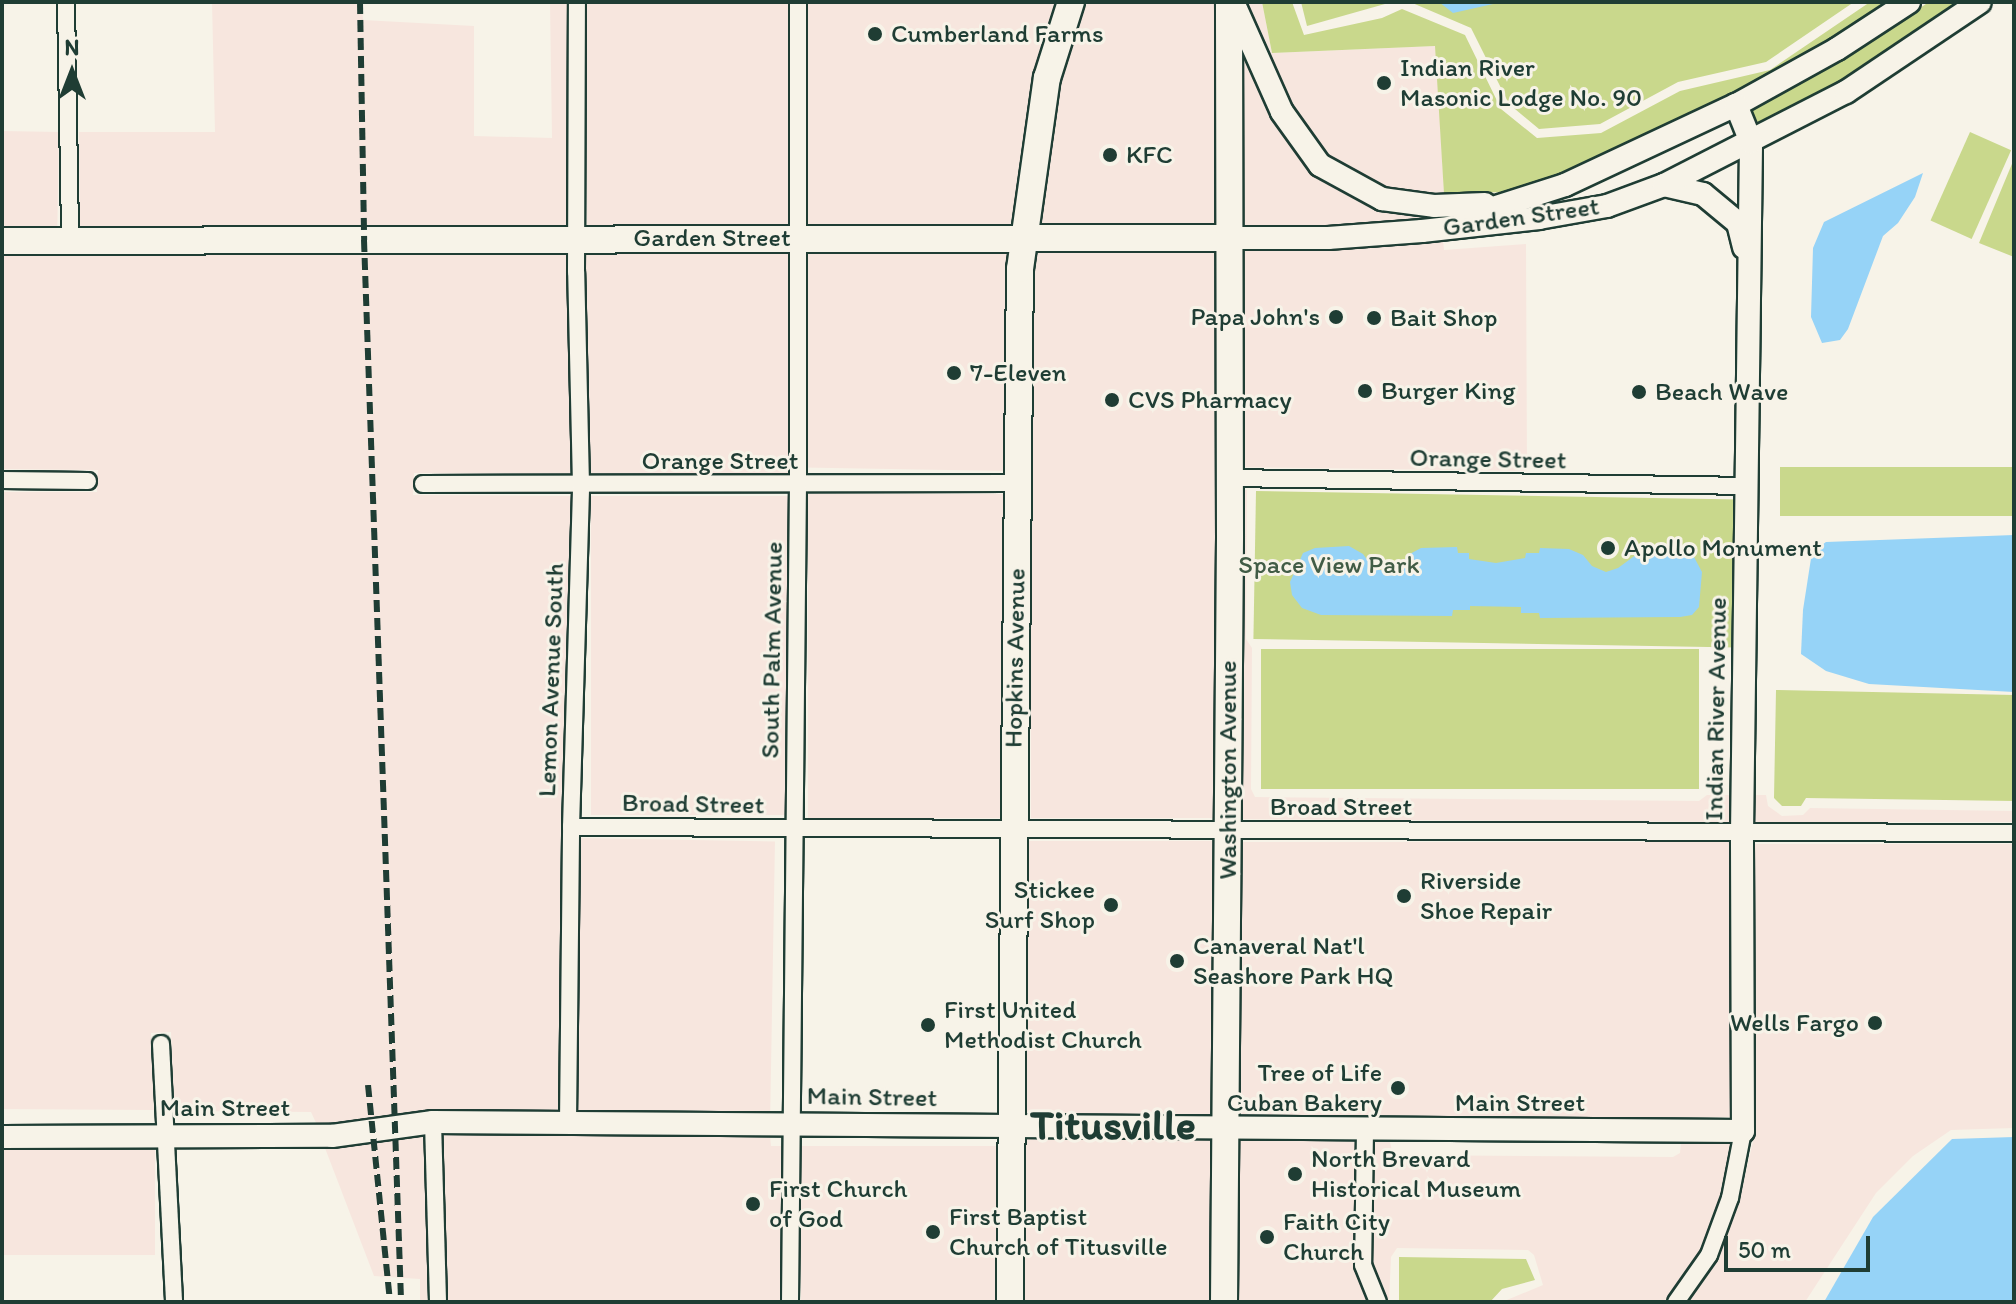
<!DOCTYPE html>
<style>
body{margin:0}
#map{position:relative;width:2016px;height:1304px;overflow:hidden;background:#f7f3e8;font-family:Itim,sans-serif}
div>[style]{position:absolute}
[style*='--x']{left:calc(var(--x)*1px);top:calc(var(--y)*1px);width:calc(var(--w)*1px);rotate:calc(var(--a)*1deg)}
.built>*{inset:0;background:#f7e6de;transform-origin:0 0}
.green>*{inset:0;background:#c9d88c;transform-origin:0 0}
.water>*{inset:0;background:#96d3f7}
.roads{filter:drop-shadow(2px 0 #1f3d34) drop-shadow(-2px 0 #1f3d34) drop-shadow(0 2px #1f3d34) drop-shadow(0 -2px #1f3d34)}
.street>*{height:16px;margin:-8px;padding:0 8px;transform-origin:8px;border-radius:8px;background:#f7f3e8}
.secondary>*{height:22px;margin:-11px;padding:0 11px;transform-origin:11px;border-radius:11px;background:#f7f3e8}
.primary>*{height:26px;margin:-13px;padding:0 13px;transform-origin:13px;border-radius:13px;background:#f7f3e8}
.rail>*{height:6px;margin-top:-3px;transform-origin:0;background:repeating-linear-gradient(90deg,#1f3d34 0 12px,transparent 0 18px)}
.dots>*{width:22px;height:22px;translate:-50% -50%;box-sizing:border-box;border:4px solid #f7f3e8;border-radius:50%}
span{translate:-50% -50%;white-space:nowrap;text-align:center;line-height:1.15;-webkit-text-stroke:6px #f7f3e8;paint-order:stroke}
.poi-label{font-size:26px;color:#1f3d34}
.left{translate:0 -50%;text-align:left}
.right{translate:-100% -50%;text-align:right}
.street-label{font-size:26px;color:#1f3d34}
.park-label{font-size:26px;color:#415c46}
.town-label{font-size:42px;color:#1f3d34;font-weight:700}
.frame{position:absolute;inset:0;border:4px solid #1f3d34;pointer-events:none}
.north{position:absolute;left:32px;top:32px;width:80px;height:80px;-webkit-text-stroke:6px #f7f3e8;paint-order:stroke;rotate:0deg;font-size:22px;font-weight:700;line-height:32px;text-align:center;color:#1f3d34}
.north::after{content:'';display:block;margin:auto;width:28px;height:36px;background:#1f3d34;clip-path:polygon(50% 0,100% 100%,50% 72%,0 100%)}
.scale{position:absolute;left:1724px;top:1236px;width:146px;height:36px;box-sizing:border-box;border:4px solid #1f3d34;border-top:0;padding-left:10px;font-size:24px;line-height:28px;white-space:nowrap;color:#1f3d34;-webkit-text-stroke:6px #f7f3e8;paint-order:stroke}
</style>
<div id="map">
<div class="built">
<i style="clip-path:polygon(212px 2px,362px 2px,363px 20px,474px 26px,474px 136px,552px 138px,550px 2px,567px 2px,566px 227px,80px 229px,79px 132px,215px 132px)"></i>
<i style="left:587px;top:2px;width:201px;height:225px"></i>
<i style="clip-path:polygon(808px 2px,1060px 2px,1037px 74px,1013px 224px,807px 227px)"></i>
<i style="clip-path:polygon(1082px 2px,1219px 2px,1218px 226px,1033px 225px,1056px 80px)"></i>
<i style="clip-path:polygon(1244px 2px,1262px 2px,1272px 53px,1436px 46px,1444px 194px,1385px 188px,1327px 156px,1290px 105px)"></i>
<i style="clip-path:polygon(1238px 41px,1273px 117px,1316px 176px,1378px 209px,1428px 217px,1328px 227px,1238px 227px)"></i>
<i style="left:2px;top:131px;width:57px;height:99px;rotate:1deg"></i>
<i style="clip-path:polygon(1443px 240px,1444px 250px,1526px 244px,1527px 471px,1239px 467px,1238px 249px,1329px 249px)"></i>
<i style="left:1011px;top:248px;width:223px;height:204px;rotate:91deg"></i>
<i style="left:1031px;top:248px;width:187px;height:570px"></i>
<i style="clip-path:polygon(566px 250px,571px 474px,414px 473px,413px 495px,571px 496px,561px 815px,558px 1111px,424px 1111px,317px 1125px,311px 1112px,174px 1111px,171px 1032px,151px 1033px,154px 1110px,2px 1109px,3px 492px,97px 492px,98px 470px,3px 469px,2px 252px)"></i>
<i style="left:586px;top:250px;width:202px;height:224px"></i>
<i style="clip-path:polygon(1239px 490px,1247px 490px,1246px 639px,1252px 648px,1251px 789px,1255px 797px,1699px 801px,1707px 795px,1733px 795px,1733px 822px,1238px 819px)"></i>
<i style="left:1006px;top:494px;width:324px;height:198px;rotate:90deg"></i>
<i style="left:591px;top:496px;width:197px;height:319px"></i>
<i style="clip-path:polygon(1753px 795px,1766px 795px,1768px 806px,1782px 816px,1803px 815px,1810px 808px,2014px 811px,2014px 822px,1752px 822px)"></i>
<i style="left:581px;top:838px;width:194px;height:273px;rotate:1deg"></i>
<i style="left:1024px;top:841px;width:194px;height:275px"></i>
<i style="left:1238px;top:842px;width:494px;height:275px"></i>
<i style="clip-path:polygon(1752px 844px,2014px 844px,2014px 1128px,1951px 1130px,1913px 1156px,1876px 1193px,1805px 1302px,1689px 1302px,1717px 1262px,1739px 1202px,1753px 1142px)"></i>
<i style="clip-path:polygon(443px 1133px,770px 1136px,771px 1146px,781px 1146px,780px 1302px,448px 1302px)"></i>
<i style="clip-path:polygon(424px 1135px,428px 1302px,420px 1302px,420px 1279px,374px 1276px,325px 1148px)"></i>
<i style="left:1021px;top:1138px;width:195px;height:164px"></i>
<i style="clip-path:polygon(1236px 1139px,1355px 1141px,1353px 1265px,1367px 1302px,1234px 1302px)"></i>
<i style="clip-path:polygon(1375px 1142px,1390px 1142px,1392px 1151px,1399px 1155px,1673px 1157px,1680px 1153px,1681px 1142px,1731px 1142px,1721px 1195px,1701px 1249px,1664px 1302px,1502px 1302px,1543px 1285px,1534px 1255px,1528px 1250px,1397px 1248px,1391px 1257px,1389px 1302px,1373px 1262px)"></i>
<i style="left:801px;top:1146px;width:200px;height:156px"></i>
<i style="left:2px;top:1148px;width:153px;height:107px"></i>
</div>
<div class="green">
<i style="clip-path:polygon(1262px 2px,1292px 2px,1304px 35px,1382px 18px,1402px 9px,1465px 35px,1501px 109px,1537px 138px,1601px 133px,1680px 91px,1770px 70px,1870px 2px,1889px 2px,1833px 39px,1732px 95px,1562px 174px,1504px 192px,1444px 194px,1435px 46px,1272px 53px)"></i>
<i style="clip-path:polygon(1301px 2px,1392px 2px,1307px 26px)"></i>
<i style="clip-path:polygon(1410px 2px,1854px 2px,1766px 62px,1678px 82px,1600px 124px,1539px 129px,1509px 104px,1471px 28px)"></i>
<i style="clip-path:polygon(1929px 2px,1961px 2px,1841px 82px,1756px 127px,1749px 111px,1842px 59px)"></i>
<i style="left:1970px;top:132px;width:45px;height:97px;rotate:24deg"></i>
<i style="clip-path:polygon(2014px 159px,2014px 257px,1979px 243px)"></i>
<i style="left:1780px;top:467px;width:234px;height:49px"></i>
<i style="left:1256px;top:491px;width:483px;height:148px;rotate:1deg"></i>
<i style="left:1261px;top:649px;width:438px;height:140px"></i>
<i style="clip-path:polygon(1776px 690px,2014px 695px,2014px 801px,1806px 798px,1801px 806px,1782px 806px,1774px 798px)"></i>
<i style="clip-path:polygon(1399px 1257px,1526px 1259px,1535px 1280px,1502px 1289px,1490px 1302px,1399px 1302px)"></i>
</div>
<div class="water">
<i style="clip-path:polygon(1439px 2px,1502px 2px,1453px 13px)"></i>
<i style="clip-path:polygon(1923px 173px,1915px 197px,1898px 223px,1883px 236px,1848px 329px,1840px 340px,1822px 343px,1811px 317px,1813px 248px,1824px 222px)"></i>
<i style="clip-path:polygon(2014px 535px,2014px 692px,1869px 684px,1826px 671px,1801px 654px,1803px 610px,1812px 552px,1826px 542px)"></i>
<i style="clip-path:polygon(1349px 546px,1363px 554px,1373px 568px,1388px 572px,1401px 566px,1408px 555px,1421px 548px,1457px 547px,1458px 553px,1469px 553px,1469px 559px,1496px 563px,1525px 558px,1526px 553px,1539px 553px,1540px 548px,1569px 549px,1583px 555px,1592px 566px,1606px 572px,1618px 568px,1644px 549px,1682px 551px,1694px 557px,1702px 572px,1699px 607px,1692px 615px,1680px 617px,1540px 618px,1539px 613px,1521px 613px,1521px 607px,1470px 606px,1470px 610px,1453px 610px,1452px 616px,1321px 615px,1302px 608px,1292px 595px,1290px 582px,1303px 553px,1315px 548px)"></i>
<i style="clip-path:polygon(2014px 1137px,2014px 1302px,1824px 1302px,1873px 1217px,1952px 1139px)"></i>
</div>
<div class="roads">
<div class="street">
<i style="--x:66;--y:2;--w:238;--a:89"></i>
<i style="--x:1229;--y:478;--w:518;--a:0.88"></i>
<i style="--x:2;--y:480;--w:86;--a:0.7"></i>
<i style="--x:423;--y:484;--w:593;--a:-0.1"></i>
<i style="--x:571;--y:827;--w:1443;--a:0.24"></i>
<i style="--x:161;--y:1044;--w:258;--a:87.1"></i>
<i style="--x:433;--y:1122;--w:180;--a:88.4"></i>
<i style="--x:568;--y:1122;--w:295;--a:-89.4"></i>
<i style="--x:571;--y:827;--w:342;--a:-88.3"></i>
<i style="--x:581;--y:485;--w:213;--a:-91.3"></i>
<i style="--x:576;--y:272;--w:270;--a:-89.8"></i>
<i style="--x:1365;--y:1130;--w:135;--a:90.8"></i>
<i style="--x:1363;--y:1265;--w:40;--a:68"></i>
<i style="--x:790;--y:1302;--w:817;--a:-89.44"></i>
<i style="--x:798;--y:485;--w:483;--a:-90"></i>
<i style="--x:1676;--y:1302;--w:57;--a:-54.9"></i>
<i style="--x:1709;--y:1255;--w:61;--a:-69.8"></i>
<i style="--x:1730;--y:1198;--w:68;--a:-79"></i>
</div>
<div class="secondary">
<i style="--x:1233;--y:2;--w:120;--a:66"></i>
<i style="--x:1282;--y:112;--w:65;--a:54.4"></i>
<i style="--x:1320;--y:165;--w:71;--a:28.7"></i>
<i style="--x:1382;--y:199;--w:52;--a:7.7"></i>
<i style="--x:1434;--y:206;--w:51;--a:-2.2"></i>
<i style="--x:1664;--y:185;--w:40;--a:13"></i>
<i style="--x:1703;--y:194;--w:45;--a:39.6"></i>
<i style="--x:1738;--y:223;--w:25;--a:76"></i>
<i style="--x:1465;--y:217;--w:105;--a:-17.7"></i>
<i style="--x:1565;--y:185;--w:189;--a:-25.1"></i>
<i style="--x:1736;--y:105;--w:115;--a:-29"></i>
<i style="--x:1837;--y:49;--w:86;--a:-33.1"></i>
<i style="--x:1228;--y:238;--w:100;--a:0"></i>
<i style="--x:1328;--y:238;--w:94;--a:-4.3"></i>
<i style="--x:1422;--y:231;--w:118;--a:-6.3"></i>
<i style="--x:1539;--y:218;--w:69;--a:-10"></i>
<i style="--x:1607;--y:206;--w:61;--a:-20.2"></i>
<i style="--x:1664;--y:185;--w:204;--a:-27.1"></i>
<i style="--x:1846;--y:92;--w:161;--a:-33.9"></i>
<i style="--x:2;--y:1137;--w:330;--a:-0.2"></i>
<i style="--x:332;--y:1136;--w:102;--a:-7.9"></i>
<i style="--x:433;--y:1122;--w:1310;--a:0.39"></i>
<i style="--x:1743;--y:1131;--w:298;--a:-90.2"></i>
<i style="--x:1742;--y:833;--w:691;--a:-89.25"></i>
<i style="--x:1751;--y:142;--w:40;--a:-112"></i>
</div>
<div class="primary">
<i style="--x:2;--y:241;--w:1226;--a:-0.14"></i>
<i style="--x:1010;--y:1302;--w:1033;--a:-89.45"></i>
<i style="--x:1020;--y:269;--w:193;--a:-82"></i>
<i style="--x:1047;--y:78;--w:80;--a:-72.5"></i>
<i style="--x:1224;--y:1302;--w:767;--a:-89.55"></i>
<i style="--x:1230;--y:535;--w:533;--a:-90.11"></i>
</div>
</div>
<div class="rail">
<i style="--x:360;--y:2;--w:238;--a:89"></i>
<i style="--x:364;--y:240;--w:1063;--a:88"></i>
<i style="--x:368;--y:1085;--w:216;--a:84.2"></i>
</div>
<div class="dots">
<i style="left:875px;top:34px;background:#1f3d34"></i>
<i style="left:1384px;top:83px;background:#1f3d34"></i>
<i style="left:1110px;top:155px;background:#1f3d34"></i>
<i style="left:1336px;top:317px;background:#1f3d34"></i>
<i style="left:1374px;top:318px;background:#1f3d34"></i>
<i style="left:954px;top:373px;background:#1f3d34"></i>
<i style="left:1365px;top:391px;background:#1f3d34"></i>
<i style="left:1639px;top:392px;background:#1f3d34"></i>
<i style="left:1112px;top:400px;background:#1f3d34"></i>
<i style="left:1608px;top:548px;background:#1f3d34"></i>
<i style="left:1404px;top:896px;background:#1f3d34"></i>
<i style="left:1111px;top:905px;background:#1f3d34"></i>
<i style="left:1177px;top:961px;background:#1f3d34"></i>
<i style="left:1875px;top:1023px;background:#1f3d34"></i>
<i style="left:928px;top:1025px;background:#1f3d34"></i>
<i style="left:1398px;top:1088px;background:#1f3d34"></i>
<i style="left:1295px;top:1174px;background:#1f3d34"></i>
<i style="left:753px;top:1204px;background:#1f3d34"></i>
<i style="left:933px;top:1232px;background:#1f3d34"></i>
<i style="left:1267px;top:1237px;background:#1f3d34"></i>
</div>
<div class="poi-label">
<span class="left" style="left:891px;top:34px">Cumberland Farms</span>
<span class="left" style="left:1400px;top:83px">Indian River<br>Masonic Lodge No. 90</span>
<span class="left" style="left:1126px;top:155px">KFC</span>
<span class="right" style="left:1320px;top:317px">Papa John's</span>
<span class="left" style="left:1390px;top:318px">Bait Shop</span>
<span class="left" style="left:970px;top:373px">7-Eleven</span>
<span class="left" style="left:1381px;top:391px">Burger King</span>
<span class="left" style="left:1655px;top:392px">Beach Wave</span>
<span class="left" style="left:1128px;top:400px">CVS Pharmacy</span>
<span class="left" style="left:1624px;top:548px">Apollo Monument</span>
<span class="left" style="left:1420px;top:896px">Riverside<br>Shoe Repair</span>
<span class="right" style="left:1095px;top:905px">Stickee<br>Surf Shop</span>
<span class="left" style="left:1193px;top:961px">Canaveral Nat'l<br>Seashore Park HQ</span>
<span class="left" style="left:944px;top:1025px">First United<br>Methodist Church</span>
<span class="right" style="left:1859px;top:1023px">Wells Fargo</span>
<span class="right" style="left:1382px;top:1088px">Tree of Life<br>Cuban Bakery</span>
<span class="left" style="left:1311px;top:1174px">North Brevard<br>Historical Museum</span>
<span class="left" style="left:769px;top:1204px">First Church<br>of God</span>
<span class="left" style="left:949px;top:1232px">First Baptist<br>Church of Titusville</span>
<span class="left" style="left:1283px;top:1237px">Faith City<br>Church</span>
</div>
<div class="street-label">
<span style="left:1521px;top:217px;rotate:-8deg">Garden Street</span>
<span style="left:712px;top:238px">Garden Street</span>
<span style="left:1488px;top:459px;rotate:1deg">Orange Street</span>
<span style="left:720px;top:461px">Orange Street</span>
<span style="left:772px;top:650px;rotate:-89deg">South Palm Avenue</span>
<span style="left:1015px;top:658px;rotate:-89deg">Hopkins Avenue</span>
<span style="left:551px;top:680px;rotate:-88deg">Lemon Avenue South</span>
<span style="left:1716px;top:709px;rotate:-89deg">Indian River Avenue</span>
<span style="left:1228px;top:770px;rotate:-90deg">Washington Avenue</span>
<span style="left:693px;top:804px;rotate:1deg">Broad Street</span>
<span style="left:1341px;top:807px">Broad Street</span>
<span style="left:872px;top:1097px;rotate:1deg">Main Street</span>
<span style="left:1520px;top:1103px">Main Street</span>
<span style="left:225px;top:1108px">Main Street</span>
</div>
<div class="park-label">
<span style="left:1329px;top:565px">Space View Park</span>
</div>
<div class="town-label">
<span style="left:1113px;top:1125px">Titusville</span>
</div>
<div class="frame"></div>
<div class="north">N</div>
<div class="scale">50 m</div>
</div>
